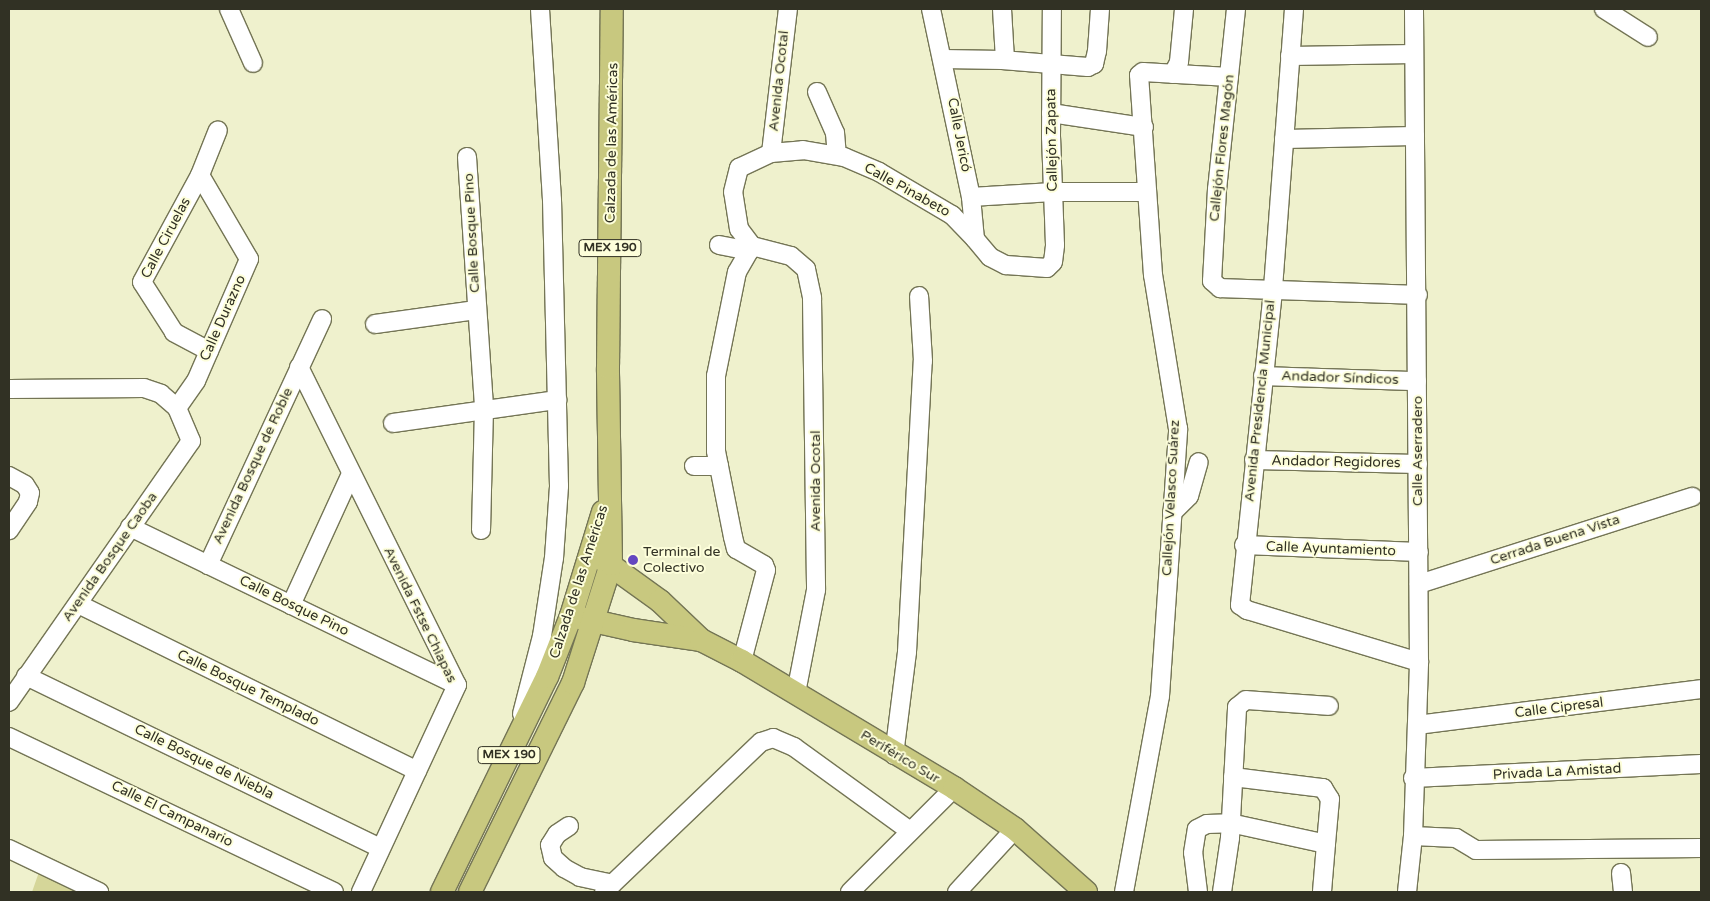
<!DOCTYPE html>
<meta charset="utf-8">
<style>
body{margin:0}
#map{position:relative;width:1710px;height:901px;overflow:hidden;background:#eff1cd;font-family:"Varela Round",sans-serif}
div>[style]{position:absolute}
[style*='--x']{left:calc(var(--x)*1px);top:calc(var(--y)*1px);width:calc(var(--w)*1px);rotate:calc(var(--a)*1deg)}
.green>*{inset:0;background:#d5d699}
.roads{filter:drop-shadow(1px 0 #747555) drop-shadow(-1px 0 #747555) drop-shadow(0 1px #747555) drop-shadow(0 -1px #747555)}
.minor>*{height:18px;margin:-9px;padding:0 9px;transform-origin:9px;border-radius:9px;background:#fff}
.major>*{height:22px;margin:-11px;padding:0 11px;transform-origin:11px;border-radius:11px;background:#c8c87f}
.dots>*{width:14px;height:14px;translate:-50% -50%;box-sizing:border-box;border:2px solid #fdfeda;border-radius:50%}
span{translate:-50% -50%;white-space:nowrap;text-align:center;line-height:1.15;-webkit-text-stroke:4px #fdfeda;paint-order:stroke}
.shield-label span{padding:1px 4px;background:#fdfeda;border:1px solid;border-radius:4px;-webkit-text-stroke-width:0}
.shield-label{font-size:12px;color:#313124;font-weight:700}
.street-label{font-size:14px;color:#313124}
.poi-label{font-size:14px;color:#313124}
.left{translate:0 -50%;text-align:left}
.frame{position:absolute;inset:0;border:10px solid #313124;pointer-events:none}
</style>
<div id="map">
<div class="green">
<i style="clip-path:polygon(39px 872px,86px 892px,32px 892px)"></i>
</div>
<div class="roads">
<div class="minor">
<i style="--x:229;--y:9;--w:59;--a:66"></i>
<i style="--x:931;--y:9;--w:192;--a:78"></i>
<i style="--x:971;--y:197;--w:42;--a:84.6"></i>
<i style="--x:975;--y:239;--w:23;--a:50"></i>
<i style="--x:990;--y:257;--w:18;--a:27"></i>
<i style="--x:1006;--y:265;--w:41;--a:4.2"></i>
<i style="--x:1047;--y:268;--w:8;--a:-45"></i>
<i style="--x:1053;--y:262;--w:17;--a:-83"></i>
<i style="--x:1055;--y:245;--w:108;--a:-92.1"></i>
<i style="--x:1051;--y:137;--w:128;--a:-89.6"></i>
<i style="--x:1002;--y:9;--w:51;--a:86.6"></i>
<i style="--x:1236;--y:9;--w:181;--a:96"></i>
<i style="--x:1217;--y:189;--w:92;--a:93.1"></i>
<i style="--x:1212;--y:281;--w:11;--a:41"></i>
<i style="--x:1220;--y:288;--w:198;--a:2"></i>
<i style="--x:1294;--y:9;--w:283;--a:94.3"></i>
<i style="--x:1273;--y:291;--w:316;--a:96"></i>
<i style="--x:1240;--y:605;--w:9;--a:36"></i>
<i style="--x:1247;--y:610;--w:180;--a:16.8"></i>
<i style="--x:1604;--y:9;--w:52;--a:32.5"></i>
<i style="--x:1290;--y:56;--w:124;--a:-0.9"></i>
<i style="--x:943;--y:59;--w:59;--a:1"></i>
<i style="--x:1002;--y:60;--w:86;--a:4.7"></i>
<i style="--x:1088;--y:67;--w:7;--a:-27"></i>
<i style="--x:1094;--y:64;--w:13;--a:-77"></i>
<i style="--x:1097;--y:51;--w:42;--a:-85.9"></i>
<i style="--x:1173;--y:74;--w:13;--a:-63"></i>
<i style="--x:1179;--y:62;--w:53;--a:-84.6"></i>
<i style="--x:817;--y:92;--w:45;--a:66.3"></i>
<i style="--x:835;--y:133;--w:22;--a:85"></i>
<i style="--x:1051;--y:113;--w:94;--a:8.6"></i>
<i style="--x:1284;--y:139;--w:131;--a:-1.3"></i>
<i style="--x:771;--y:153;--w:145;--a:-83.3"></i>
<i style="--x:467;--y:157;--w:252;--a:86.1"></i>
<i style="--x:484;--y:408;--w:122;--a:91.4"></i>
<i style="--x:971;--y:197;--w:82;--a:-3.5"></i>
<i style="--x:1053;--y:192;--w:92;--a:0"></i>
<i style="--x:719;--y:245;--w:31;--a:11"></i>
<i style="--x:752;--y:246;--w:40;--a:14.4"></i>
<i style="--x:791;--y:256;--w:20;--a:41"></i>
<i style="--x:806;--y:269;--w:30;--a:78"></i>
<i style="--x:812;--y:298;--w:292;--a:89.2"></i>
<i style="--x:816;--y:590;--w:105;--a:101"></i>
<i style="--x:752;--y:246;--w:21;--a:-127"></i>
<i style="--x:739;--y:229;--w:37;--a:-99"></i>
<i style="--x:733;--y:192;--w:25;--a:-76"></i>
<i style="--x:739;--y:168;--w:35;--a:-25"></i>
<i style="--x:771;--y:153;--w:32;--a:-5"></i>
<i style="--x:803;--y:150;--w:42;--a:9.7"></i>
<i style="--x:844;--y:157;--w:38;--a:23"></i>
<i style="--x:879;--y:172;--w:85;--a:30.5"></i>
<i style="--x:952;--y:215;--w:33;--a:46"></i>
<i style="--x:375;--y:324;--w:102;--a:-7.9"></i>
<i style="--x:209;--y:351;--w:40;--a:-152"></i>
<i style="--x:174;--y:332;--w:59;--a:-122.6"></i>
<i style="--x:142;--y:282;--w:122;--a:-61.5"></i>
<i style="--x:200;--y:175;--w:48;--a:-68.2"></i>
<i style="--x:299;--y:367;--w:355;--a:63.6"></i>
<i style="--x:457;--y:685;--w:228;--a:114.9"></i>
<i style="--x:1263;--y:376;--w:154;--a:1.9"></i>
<i style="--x:9;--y:389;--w:135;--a:-0.4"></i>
<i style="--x:144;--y:388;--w:18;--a:19"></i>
<i style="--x:161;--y:394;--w:21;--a:41"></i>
<i style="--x:177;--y:408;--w:36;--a:67"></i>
<i style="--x:191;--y:441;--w:318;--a:124.9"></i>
<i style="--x:177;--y:408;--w:33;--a:-55"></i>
<i style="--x:196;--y:381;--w:133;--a:-66.5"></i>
<i style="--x:249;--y:259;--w:97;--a:-120.3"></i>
<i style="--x:393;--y:423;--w:166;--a:-8"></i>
<i style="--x:1254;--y:460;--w:164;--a:1.4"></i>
<i style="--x:694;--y:466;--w:25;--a:0"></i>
<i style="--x:9;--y:476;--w:18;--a:29"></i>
<i style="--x:25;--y:485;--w:9;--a:58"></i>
<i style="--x:30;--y:493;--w:9;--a:103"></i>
<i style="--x:28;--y:502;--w:34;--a:124"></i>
<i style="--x:1172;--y:513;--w:24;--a:-45"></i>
<i style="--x:1189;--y:496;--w:35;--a:-74"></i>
<i style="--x:130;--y:527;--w:363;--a:25.8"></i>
<i style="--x:1244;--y:545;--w:175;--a:2.3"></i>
<i style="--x:208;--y:565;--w:271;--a:-65.1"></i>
<i style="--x:1419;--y:584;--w:287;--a:-17.7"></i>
<i style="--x:78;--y:604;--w:378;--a:26.2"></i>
<i style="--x:291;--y:605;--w:144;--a:-65.4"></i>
<i style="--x:742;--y:661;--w:94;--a:-75.2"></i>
<i style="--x:766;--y:570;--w:5;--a:-112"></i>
<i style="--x:764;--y:565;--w:32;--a:-150"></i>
<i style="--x:736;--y:549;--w:12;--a:-104"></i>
<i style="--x:733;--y:537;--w:88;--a:-101.2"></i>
<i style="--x:716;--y:451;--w:75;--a:-90"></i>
<i style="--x:716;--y:376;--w:106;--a:-78.6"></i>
<i style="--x:737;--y:272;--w:30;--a:-60"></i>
<i style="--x:26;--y:676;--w:394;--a:25.9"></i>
<i style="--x:522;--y:714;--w:81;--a:-75.6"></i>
<i style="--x:542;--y:636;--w:79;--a:-81.3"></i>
<i style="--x:554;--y:558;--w:72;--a:-86"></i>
<i style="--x:559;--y:486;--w:286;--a:-91.4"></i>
<i style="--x:552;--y:200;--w:191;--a:-93.6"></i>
<i style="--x:1417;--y:725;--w:286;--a:-7.2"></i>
<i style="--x:9;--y:737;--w:360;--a:25.5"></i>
<i style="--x:894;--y:755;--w:104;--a:-82.8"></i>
<i style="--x:907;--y:652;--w:291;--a:-86.9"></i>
<i style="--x:923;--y:361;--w:65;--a:-93.5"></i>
<i style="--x:1233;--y:777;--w:91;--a:7"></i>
<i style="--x:1323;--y:788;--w:13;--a:58"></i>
<i style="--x:1330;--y:799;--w:45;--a:95.1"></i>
<i style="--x:1413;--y:778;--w:288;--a:-2.8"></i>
<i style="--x:569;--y:826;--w:14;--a:146"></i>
<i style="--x:557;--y:834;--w:13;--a:122"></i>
<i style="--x:550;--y:845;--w:13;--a:77"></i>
<i style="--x:553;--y:858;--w:15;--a:42"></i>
<i style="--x:564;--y:868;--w:18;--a:29"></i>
<i style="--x:580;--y:877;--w:33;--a:12"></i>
<i style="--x:1413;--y:836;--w:43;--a:2.7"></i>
<i style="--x:1456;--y:838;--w:23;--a:31"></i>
<i style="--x:1476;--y:850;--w:225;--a:-0.5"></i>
<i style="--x:9;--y:849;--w:100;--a:25.5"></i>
<i style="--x:1621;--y:873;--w:19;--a:84"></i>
<i style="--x:604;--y:892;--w:217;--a:-43.7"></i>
<i style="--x:761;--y:742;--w:13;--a:-18"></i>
<i style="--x:773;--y:738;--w:23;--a:23"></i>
<i style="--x:794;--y:747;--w:143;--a:35.9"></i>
<i style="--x:850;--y:892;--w:147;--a:-45"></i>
<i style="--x:957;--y:892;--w:86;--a:-47.4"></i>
<i style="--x:1124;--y:892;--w:199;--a:-79.6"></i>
<i style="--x:1160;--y:696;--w:268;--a:-86.1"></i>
<i style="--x:1178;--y:429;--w:156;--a:-99.2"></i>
<i style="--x:1153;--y:275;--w:200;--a:-94"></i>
<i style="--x:1139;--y:75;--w:5;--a:-37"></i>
<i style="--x:1143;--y:72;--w:86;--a:3.3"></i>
<i style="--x:1198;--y:892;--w:39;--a:-97"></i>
<i style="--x:1193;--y:853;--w:24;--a:-81"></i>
<i style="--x:1197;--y:829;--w:11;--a:-27"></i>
<i style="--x:1207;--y:824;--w:23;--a:-2"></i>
<i style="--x:1230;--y:823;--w:98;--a:12.3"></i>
<i style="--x:1326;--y:844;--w:48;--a:94.8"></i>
<i style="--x:1222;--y:892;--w:55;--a:-81.6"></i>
<i style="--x:1230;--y:838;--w:131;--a:-86.9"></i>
<i style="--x:1237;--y:707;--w:11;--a:-38"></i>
<i style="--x:1246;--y:700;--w:83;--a:4.1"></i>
<i style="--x:1407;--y:892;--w:56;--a:-83.9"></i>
<i style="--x:1413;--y:836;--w:174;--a:-88"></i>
<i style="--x:1419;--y:662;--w:653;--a:-90.44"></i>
</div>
<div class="major">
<i style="--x:599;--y:557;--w:75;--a:35.8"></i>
<i style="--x:660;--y:601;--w:57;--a:43.6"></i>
<i style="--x:571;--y:616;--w:64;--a:12.7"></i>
<i style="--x:633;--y:630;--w:69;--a:8.4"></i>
<i style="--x:701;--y:640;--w:46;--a:27.1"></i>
<i style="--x:742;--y:661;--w:247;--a:30.9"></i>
<i style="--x:954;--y:788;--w:73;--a:33.9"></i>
<i style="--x:1015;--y:829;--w:95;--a:41.6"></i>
<i style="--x:442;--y:892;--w:239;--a:-64"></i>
<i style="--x:547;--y:677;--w:66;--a:-68.5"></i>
<i style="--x:571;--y:616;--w:109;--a:-72.9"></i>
<i style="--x:470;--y:892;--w:233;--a:-63.8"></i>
<i style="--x:573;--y:683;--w:125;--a:-72.3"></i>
<i style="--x:611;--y:564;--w:196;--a:-90.9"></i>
<i style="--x:608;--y:368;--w:359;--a:-89.4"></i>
</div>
</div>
<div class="dots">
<i style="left:633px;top:560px;background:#6447c0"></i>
</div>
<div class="shield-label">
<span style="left:610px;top:248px">MEX 190</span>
<span style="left:509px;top:755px">MEX 190</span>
</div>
<div class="street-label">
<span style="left:779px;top:81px;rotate:-84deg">Avenida Ocotal</span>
<span style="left:959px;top:135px;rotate:79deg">Calle Jericó</span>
<span style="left:1052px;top:140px;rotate:-91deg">Callejón Zapata</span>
<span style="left:612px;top:143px;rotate:-89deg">Calzada de las Américas</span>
<span style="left:1222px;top:148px;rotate:-84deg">Callejón Flores Magón</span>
<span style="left:907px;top:190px;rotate:29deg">Calle Pinabeto</span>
<span style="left:472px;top:233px;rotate:-93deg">Calle Bosque Pino</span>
<span style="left:166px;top:238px;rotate:-62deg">Calle Ciruelas</span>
<span style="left:223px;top:318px;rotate:-66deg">Calle Durazno</span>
<span style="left:1340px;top:378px;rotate:2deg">Andador Síndicos</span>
<span style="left:1260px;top:401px;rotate:-84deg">Avenida Presidencia Municipal</span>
<span style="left:1418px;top:451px;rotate:-90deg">Calle Aserradero</span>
<span style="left:1336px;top:462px;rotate:1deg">Andador Regidores</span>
<span style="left:253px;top:466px;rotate:-65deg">Avenida Bosque de Roble</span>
<span style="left:816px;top:481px;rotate:-90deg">Avenida Ocotal</span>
<span style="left:1171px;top:498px;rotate:-87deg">Callejón Velasco Suárez</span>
<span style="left:1555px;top:540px;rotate:-18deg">Cerrada Buena Vista</span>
<span style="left:1331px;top:549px;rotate:2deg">Calle Ayuntamiento</span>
<span style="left:110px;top:557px;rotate:-55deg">Avenida Bosque Caoba</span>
<span style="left:579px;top:582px;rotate:-72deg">Calzada de las Américas</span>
<span style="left:294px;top:606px;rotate:26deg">Calle Bosque Pino</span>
<span style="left:420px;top:615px;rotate:64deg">Avenida Fstse Chiapas</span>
<span style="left:248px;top:688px;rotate:26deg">Calle Bosque Templado</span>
<span style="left:1559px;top:708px;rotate:-7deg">Calle Cipresal</span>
<span style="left:900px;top:757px;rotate:31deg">Periférico Sur</span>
<span style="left:204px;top:762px;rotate:26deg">Calle Bosque de Niebla</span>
<span style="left:1557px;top:772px;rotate:-3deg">Privada La Amistad</span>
<span style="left:172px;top:814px;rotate:26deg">Calle El Campanario</span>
</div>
<div class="poi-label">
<span class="left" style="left:643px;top:560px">Terminal de<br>Colectivo</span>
</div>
<div class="frame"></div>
</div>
